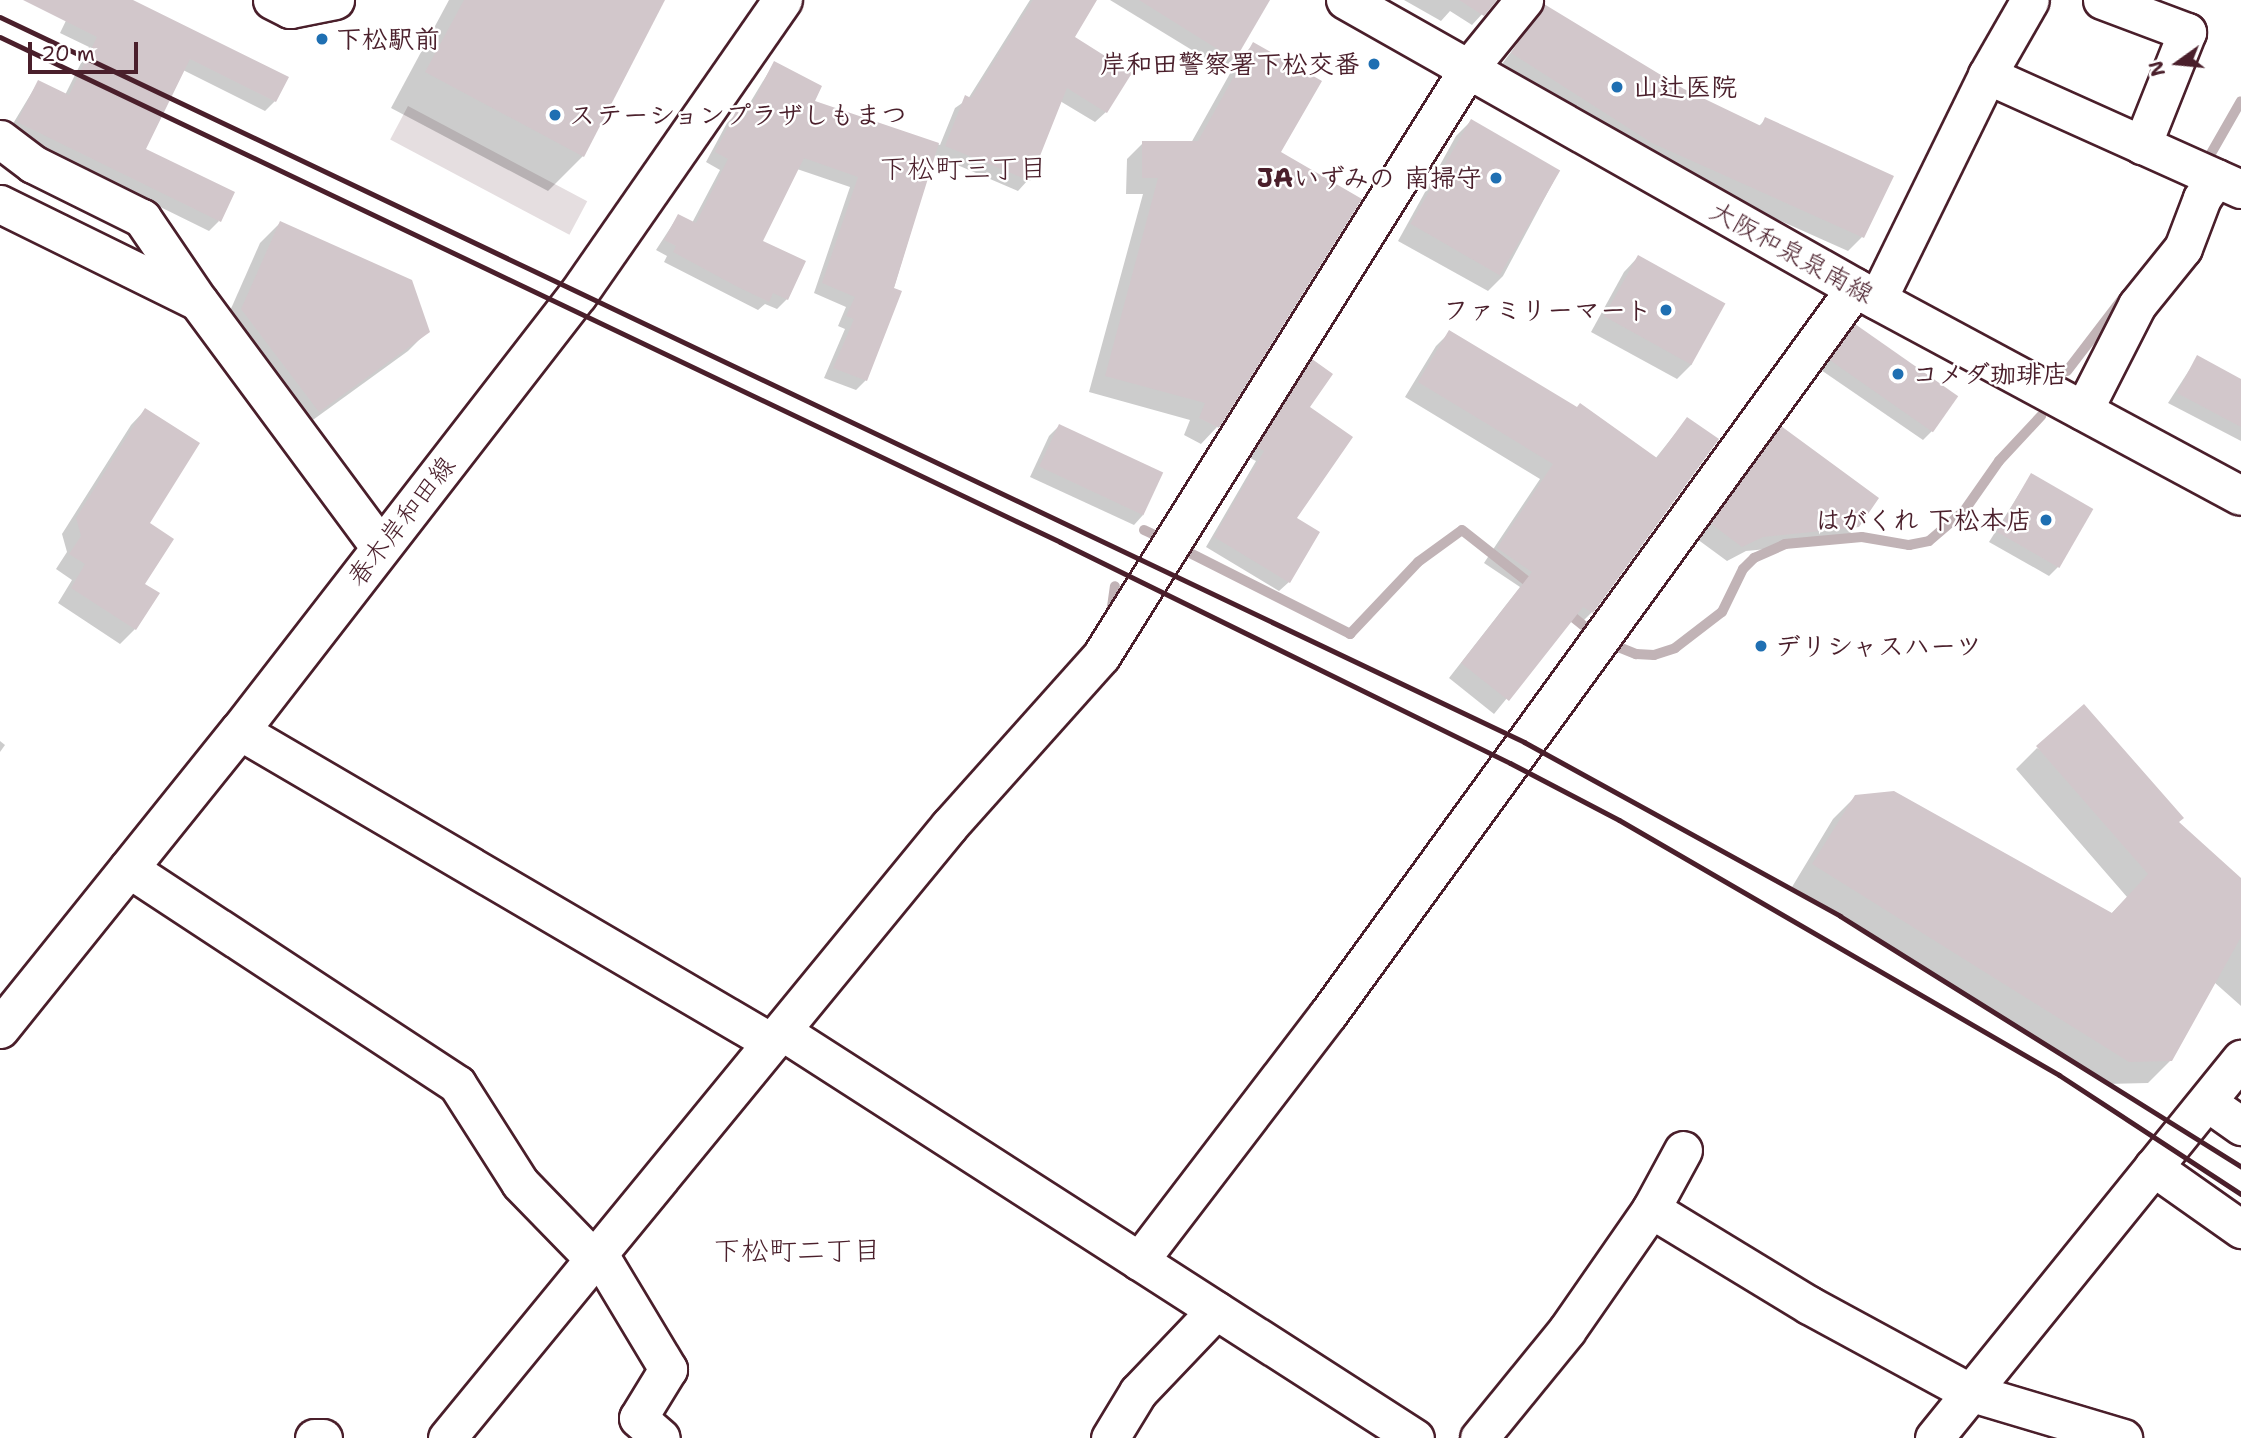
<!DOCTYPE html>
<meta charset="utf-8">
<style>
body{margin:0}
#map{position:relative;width:2241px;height:1438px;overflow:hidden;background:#fff;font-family:"Shantell Sans","Klee One",sans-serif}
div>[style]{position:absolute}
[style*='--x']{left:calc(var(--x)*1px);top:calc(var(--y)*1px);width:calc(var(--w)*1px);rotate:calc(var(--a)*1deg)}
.green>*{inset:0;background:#e5dee0;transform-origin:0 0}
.shadow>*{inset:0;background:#0003}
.stream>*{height:10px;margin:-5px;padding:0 5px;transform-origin:5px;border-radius:5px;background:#c1b3b6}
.building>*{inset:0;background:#d2c7cb;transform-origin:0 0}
.roads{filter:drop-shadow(2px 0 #4a1f2b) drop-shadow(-2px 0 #4a1f2b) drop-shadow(0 2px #4a1f2b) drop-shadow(0 -2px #4a1f2b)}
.street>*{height:37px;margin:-18.5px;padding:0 18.5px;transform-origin:18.5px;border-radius:18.5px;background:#fff}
.secondary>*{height:38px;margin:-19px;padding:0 19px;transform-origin:19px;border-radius:19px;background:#fff}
.primary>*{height:38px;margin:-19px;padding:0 19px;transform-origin:19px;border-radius:19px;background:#fff}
.rail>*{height:5px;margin:-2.5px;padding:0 2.5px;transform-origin:2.5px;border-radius:2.5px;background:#4a1f2b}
.dots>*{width:19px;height:19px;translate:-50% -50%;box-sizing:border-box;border:4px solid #fff;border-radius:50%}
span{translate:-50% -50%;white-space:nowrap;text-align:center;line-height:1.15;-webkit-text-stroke:5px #fff;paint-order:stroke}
.poi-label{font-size:26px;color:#4a1f2b;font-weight:700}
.left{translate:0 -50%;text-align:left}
.right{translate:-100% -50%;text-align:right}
.street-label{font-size:26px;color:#4a1f2b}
.neighbourhood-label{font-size:28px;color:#4a1f2b}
.north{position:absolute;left:2143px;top:28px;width:70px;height:70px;-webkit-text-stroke:5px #fff;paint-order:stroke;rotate:255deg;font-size:19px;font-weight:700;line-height:28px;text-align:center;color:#4a1f2b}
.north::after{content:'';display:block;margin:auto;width:24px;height:32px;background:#4a1f2b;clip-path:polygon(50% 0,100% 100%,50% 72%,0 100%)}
.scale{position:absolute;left:28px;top:42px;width:110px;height:32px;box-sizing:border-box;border:4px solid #4a1f2b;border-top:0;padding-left:9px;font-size:21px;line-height:24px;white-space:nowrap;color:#4a1f2b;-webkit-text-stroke:5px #fff;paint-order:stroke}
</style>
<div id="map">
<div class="green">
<i style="left:408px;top:106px;width:203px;height:38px;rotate:28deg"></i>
</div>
<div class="shadow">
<i style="clip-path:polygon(76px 0,129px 0,275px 101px,265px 111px,183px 70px,144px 149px,219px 221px,209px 231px,8px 132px,38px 82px,65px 95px,89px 47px,60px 33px)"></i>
<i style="clip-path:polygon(449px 0,663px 0,583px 156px,548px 191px,391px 108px)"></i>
<i style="clip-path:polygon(1030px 0,1095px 0,1073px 38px,1106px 112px,1095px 122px,1060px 101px,1028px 180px,1018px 191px,934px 155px,866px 380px,856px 390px,824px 378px,845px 329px,838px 326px,846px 307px,814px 293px,850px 187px,797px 169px,760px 242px,787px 299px,777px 309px,765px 304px,758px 310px,664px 262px,667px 256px,656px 250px,678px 216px,692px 223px,720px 170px,706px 162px,727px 123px,737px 113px,742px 116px,774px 63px,812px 102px,940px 145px,955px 108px,968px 99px)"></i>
<i style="clip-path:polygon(1110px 0,1247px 0,1233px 59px,1223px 69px)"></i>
<i style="clip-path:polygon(1404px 0,1495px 0,1472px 25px,1450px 11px,1441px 21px)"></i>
<i style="clip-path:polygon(1545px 7px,1683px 91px,1758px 127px,1766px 119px,1862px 237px,1848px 251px,1638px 157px,1499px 68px)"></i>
<i style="clip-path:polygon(1253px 45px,1279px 153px,1217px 427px,1201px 444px,1184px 435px,1190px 420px,1089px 392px,1143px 194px,1126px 194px,1127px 159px,1143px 143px,1191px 143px,1237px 61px)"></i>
<i style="clip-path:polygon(1471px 121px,1559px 171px,1503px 276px,1488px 291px,1398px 241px,1456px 136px)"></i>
<i style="clip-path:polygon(280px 223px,428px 331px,408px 351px,299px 430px,222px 329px,260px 243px)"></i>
<i style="clip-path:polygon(1638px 257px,1692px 364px,1677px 379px,1591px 332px,1624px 272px)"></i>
<i style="clip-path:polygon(1855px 327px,1933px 430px,1923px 440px,1821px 370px)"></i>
<i style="clip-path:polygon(1450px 332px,1655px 459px,1687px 419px,1717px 440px,1592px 612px,1578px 626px,1570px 621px,1494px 714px,1449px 678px,1520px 587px,1484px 563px,1540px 479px,1405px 397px,1436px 346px)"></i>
<i style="clip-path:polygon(2197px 358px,2241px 381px,2241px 441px,2168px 403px)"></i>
<i style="clip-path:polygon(1312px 361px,1289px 582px,1279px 591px,1206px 547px,1256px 461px,1248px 457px)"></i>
<i style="clip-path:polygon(145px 410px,147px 523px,143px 584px,135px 629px,120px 644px,58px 603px,72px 580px,56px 569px,67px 552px,62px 534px,131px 425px)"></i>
<i style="clip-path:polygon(1059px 426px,1143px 515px,1134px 525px,1030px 477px,1049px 436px)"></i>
<i style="clip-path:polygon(1781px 428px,1857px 526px,1842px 542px,1746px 551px,1727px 561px,1697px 539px)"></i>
<i style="clip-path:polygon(2031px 475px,2059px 566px,2049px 576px,1989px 542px)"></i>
<i style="clip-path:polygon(0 741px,5px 745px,0 752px)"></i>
<i style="clip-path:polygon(2037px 748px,2177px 823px,2241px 880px,2241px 1006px,2214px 982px,2171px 1060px,2148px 1083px,2106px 1084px,1792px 887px,1833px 819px,1855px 797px,2111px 914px,2127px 897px,2016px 769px)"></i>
</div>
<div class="stream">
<i style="--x:2209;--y:157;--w:64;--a:-60.3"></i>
<i style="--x:2067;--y:371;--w:91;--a:-52.6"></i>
<i style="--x:1144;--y:530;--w:23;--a:25"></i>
<i style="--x:1188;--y:552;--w:182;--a:26.8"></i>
<i style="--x:1350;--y:634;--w:99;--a:-46.6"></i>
<i style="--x:1418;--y:562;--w:54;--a:-36"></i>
<i style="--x:1462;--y:530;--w:95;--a:38.2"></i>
<i style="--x:1563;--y:609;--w:36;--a:39"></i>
<i style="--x:1111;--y:614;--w:28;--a:-82"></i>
<i style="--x:1616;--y:646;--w:22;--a:22"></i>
<i style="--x:1636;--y:654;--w:18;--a:3"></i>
<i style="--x:1654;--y:655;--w:22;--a:-18"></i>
<i style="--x:1675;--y:648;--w:59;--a:-37.5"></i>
<i style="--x:1722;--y:612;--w:48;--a:-64"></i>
<i style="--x:1743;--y:569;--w:16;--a:-45"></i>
<i style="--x:1754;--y:558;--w:34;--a:-24"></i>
<i style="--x:1785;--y:544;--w:77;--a:-5.2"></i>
<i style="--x:1862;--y:537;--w:48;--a:9.7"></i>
<i style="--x:1909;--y:545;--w:20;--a:-11"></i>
<i style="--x:1929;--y:541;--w:46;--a:-40.6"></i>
<i style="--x:1964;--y:511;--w:61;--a:-55"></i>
<i style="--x:1999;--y:461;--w:62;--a:-47"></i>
</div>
<div class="building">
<i style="clip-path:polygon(23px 0,133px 0,289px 77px,276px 102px,190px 59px,146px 149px,235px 192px,221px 222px,17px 122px,38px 80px,69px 95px,97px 37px)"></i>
<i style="clip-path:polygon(464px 0,665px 0,584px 157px,425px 72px)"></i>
<i style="clip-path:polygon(1033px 0,1097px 0,1075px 37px,1132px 73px,1107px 113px,1067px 88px,1030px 181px,945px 146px,965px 95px,971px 98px)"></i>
<i style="clip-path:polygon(1139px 0,1270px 0,1235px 60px)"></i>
<i style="clip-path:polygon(1459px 0,1497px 0,1484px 16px)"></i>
<i style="clip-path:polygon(1544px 4px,1684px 89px,1761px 126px,1765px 117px,1894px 176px,1864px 238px,1652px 143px,1511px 53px)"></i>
<i style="clip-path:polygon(1253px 42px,1322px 81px,1281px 152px,1362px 199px,1219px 428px,1199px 418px,1205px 403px,1105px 376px,1158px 178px,1142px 178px,1142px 141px,1198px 141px)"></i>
<i style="clip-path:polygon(774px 61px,822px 86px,815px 101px,939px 143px,894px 288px,902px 291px,867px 381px,833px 368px,854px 319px,846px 316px,855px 297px,822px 283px,858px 177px,804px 158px,763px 241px,806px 261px,788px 300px,773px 293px,769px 302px,736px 286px,673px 252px,676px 246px,664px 240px,678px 214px,696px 223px,728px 159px,715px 152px,736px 111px,746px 116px)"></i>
<i style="left:1471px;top:119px;width:103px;height:121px;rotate:30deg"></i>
<i style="clip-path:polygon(280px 221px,412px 280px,430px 332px,319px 412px,241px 309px)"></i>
<i style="left:1638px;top:255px;width:100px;height:70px;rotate:29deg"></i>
<i style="left:1855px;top:324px;width:126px;height:44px;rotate:35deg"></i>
<i style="clip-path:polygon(1449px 330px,1577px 407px,1580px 403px,1657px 458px,1687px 417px,1719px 439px,1593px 613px,1583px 607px,1509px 701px,1461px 663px,1532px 572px,1497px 548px,1553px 464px,1418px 382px)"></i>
<i style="clip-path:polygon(2197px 355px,2241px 379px,2241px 427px,2177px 393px)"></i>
<i style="clip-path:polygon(1312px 359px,1333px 374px,1310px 407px,1353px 437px,1297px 518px,1320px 532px,1290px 583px,1214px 537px,1264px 451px,1257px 447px)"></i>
<i style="clip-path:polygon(145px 408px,200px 443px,150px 523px,174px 539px,145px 584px,160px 593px,136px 630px,71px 588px,85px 564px,69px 554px,81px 536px,76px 518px)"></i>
<i style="left:1059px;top:424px;width:115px;height:47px;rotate:25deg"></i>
<i style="clip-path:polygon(1781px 426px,1879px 498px,1859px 527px,1763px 537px,1742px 547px,1710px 523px)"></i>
<i style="left:2031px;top:473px;width:72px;height:68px;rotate:30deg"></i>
<i style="clip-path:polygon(2084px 704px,2184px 818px,2179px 822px,2241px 878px,2241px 937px,2172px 1061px,2129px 1062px,1812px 864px,1855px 795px,1894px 791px,2112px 913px,2148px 874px,2036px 746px)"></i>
</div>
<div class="roads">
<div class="street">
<i style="--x:272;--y:0;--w:20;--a:27"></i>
<i style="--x:290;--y:9;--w:46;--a:-11.3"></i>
<i style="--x:2102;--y:0;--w:91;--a:20.6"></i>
<i style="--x:2187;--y:32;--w:122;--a:111.7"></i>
<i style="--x:1987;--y:75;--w:251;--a:24.2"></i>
<i style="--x:0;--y:139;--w:41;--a:37.1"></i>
<i style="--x:33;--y:164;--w:122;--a:26.4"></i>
<i style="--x:142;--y:218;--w:102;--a:55.8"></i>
<i style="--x:0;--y:204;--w:217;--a:26.2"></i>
<i style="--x:1877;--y:300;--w:250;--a:-63.9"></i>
<i style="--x:1987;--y:75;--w:86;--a:-60.2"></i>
<i style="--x:2083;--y:411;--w:119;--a:-63"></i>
<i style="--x:2137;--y:305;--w:73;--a:-51.1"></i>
<i style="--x:2183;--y:248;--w:53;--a:-69.2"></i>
<i style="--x:2202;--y:198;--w:24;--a:-55"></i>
<i style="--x:2216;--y:178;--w:27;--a:24"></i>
<i style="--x:240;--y:731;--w:615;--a:30.36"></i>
<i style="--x:128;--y:868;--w:394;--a:33.3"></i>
<i style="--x:457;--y:1084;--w:117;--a:57.5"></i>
<i style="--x:520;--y:1183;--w:103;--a:45.8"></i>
<i style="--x:783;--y:1032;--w:751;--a:32.72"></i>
<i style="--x:2207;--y:1102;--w:42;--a:35.2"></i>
<i style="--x:2153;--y:1167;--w:108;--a:35.2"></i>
<i style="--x:1651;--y:1209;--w:185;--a:31.3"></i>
<i style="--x:1809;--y:1305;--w:182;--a:28.5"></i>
<i style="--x:1969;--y:1392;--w:161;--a:16.6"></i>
<i style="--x:597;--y:1251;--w:138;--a:59"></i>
<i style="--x:668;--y:1369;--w:57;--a:121.5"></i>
<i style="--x:638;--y:1418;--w:30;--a:41"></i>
<i style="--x:1139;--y:1261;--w:311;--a:-52.6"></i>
<i style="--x:1328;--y:1014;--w:897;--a:-54.02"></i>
<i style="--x:314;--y:1438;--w:9;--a:0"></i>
<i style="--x:447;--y:1438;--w:792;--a:-50.64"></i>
<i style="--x:949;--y:826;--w:228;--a:-48.2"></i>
<i style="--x:1101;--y:656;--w:692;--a:-57.99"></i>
<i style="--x:1468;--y:69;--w:89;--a:-50.9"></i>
<i style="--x:1110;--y:1438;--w:54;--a:-58.7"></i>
<i style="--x:1138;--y:1392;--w:113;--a:-46.4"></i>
<i style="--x:1479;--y:1438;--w:139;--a:-50.8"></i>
<i style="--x:1567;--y:1330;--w:147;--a:-55.2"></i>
<i style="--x:1651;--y:1209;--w:67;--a:-61.5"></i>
<i style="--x:1934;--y:1438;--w:488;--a:-51"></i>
</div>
<div class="secondary">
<i style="--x:199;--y:302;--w:305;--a:53.5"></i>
<i style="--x:0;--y:1029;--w:383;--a:-51.2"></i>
<i style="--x:240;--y:731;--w:552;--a:-52.22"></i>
<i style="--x:578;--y:295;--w:359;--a:-55.2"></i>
</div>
<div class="primary">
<i style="--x:1346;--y:0;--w:585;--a:29.5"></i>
<i style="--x:1855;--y:288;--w:438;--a:28.3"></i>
</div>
</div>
<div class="rail">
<i style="--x:0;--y:17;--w:1688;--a:25.44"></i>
<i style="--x:1524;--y:742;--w:361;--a:28.8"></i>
<i style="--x:1840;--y:916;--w:473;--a:32"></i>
<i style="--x:0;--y:37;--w:1174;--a:25.47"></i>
<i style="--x:1060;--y:542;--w:501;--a:26.16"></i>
<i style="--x:1510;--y:763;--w:123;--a:27.6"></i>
<i style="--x:1619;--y:820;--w:509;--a:30.09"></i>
<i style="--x:2059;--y:1075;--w:217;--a:33.2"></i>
</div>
<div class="dots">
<i style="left:322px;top:39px;background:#1f6fb2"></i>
<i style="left:1374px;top:64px;background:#1f6fb2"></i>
<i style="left:1617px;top:87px;background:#1f6fb2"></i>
<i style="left:555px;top:115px;background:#1f6fb2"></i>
<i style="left:1496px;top:178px;background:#1f6fb2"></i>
<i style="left:1666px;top:310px;background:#1f6fb2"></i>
<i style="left:1898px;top:374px;background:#1f6fb2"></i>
<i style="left:2046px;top:520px;background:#1f6fb2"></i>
<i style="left:1761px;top:646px;background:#1f6fb2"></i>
</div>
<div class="poi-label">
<span class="left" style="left:336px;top:39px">下松駅前</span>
<span class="right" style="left:1360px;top:64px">岸和田警察署下松交番</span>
<span class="left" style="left:1633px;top:87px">山辻医院</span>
<span class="left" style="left:569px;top:115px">ステーションプラザしもまつ</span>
<span class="right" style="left:1482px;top:178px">JAいずみの 南掃守</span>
<span class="right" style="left:1652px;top:310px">ファミリーマート</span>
<span class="left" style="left:1912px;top:374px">コメダ珈琲店</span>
<span class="right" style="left:2032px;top:520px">はがくれ 下松本店</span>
<span class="left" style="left:1775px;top:646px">デリシャスハーツ</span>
</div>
<div class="street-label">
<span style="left:1792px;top:252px;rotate:29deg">大阪和泉泉南線</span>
<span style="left:401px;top:521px;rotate:-52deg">春木岸和田線</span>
</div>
<div class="neighbourhood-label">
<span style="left:963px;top:168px">下松町三丁目</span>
<span style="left:797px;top:1250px">下松町二丁目</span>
</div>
<div class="north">N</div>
<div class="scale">20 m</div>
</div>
